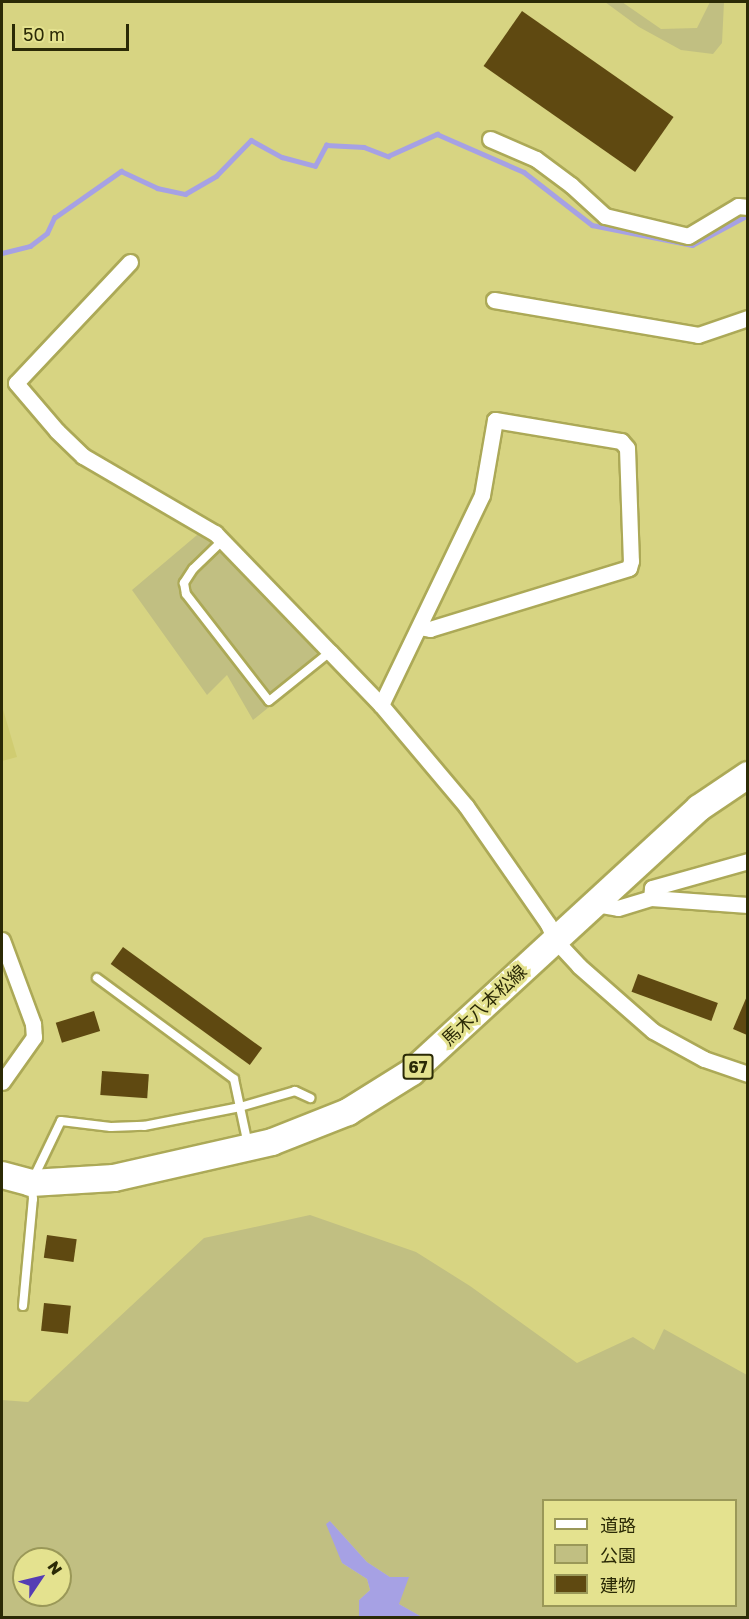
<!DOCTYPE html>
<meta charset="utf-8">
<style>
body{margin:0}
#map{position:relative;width:749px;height:1619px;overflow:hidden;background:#d7d482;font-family:"Golos Text","Noto Sans JP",sans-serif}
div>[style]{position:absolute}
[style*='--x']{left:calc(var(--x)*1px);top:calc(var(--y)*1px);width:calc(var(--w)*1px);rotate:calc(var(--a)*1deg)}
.built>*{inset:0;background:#d0cc71}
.green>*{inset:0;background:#c1bf82}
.water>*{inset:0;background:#a6a1e4}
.stream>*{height:4.5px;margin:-2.25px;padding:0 2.25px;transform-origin:2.25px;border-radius:2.25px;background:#a6a1e4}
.building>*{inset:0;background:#5f4911;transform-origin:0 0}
.roads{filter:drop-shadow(2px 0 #aca957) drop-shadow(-2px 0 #aca957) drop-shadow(0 2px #aca957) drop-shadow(0 -2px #aca957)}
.lane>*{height:8px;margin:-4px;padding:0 4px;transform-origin:4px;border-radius:4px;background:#fff}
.street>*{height:15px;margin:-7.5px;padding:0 7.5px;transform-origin:7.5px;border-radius:7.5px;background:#fff}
.primary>*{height:26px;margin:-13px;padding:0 13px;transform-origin:13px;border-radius:13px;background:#fff}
span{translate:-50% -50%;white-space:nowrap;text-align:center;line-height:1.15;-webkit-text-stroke:6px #e4e28f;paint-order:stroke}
.shield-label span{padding:2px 4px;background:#e4e28f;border:2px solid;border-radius:4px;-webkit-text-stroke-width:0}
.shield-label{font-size:16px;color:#2b2a06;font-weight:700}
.street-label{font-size:18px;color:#2b2a06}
.frame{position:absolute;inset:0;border:3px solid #2b2a06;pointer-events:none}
.legend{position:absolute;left:542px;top:1499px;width:195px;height:108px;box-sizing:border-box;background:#e4e28f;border:2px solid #9a9858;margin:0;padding:8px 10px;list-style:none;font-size:18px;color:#2b2a06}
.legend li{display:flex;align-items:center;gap:12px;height:30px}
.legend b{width:30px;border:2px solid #9a9858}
.north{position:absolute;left:12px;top:1547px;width:60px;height:60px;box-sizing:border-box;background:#e4e28f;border:2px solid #9a9858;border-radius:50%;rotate:55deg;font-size:16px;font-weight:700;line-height:24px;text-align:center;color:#2b2a06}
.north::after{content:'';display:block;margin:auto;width:21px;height:27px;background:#553cb4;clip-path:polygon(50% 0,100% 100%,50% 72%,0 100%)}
.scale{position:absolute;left:12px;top:24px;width:117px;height:27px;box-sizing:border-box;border:3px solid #2b2a06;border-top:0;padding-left:8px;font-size:18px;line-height:21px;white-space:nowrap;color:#2b2a06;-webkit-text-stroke:4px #e4e28f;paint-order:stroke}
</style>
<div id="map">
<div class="built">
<i style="clip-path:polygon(2px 706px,17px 757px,2px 761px)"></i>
</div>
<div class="green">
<i style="clip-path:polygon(605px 2px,622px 2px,661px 29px,697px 28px,710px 2px,724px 2px,722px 43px,713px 54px,681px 50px,639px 27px)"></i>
<i style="clip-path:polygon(203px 530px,328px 659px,253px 720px,227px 675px,207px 695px,132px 590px)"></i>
<i style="clip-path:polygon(evenodd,310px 1215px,416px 1252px,470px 1286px,577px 1363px,633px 1337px,654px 1350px,664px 1329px,747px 1375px,747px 1617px,422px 1617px,399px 1604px,390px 1577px,367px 1562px,330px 1521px,342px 1563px,367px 1579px,370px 1590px,359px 1600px,359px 1617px,2px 1617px,2px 1400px,28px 1402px,204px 1238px,310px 1215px,544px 1500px,736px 1500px,736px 1606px,544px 1606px,544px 1500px,310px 1215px,24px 1559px,60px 1559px,60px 1595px,24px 1595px,24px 1559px)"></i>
</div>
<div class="water">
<i style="clip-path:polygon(330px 1521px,367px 1562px,390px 1577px,409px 1577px,399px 1604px,422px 1617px,359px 1617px,359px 1600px,370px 1590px,367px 1579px,342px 1563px,326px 1524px)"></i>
</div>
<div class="stream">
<i style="--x:2;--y:253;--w:29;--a:-14"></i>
<i style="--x:30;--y:246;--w:21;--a:-37"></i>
<i style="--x:47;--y:233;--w:17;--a:-65"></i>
<i style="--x:54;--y:218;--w:82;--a:-35"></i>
<i style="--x:121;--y:171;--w:40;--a:25"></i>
<i style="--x:157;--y:188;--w:29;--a:12"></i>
<i style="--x:185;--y:194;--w:36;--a:-30"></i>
<i style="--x:216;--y:176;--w:50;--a:-45.8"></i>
<i style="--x:251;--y:140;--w:35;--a:29"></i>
<i style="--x:282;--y:157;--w:34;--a:15"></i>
<i style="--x:315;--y:166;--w:24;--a:-62"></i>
<i style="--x:326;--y:145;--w:38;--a:3"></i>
<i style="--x:364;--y:147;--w:26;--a:21"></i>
<i style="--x:388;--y:156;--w:54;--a:-24.2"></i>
<i style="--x:437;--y:134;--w:95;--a:23.6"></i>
<i style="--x:524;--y:172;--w:86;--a:37.9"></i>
<i style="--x:592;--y:225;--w:102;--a:11.3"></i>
<i style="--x:692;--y:245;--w:64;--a:-28.2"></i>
</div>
<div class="building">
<i style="left:522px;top:11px;width:185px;height:67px;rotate:35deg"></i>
<i style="left:123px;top:947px;width:172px;height:21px;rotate:36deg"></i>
<i style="left:638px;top:974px;width:85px;height:19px;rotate:20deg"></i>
<i style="clip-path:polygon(747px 996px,747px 1035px,733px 1029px)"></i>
<i style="left:94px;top:1011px;width:21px;height:40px;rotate:73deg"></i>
<i style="left:102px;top:1071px;width:47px;height:24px;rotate:4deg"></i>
<i style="left:47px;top:1235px;width:30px;height:23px;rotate:8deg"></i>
<i style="left:44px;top:1303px;width:27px;height:28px;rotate:6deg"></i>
</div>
<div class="roads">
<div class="lane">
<i style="--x:222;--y:541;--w:40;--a:136"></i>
<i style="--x:193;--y:569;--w:17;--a:123"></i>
<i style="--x:184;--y:583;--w:11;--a:80"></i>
<i style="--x:186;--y:594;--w:135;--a:52.2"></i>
<i style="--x:269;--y:701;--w:78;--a:-38.8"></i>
<i style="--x:97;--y:978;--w:170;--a:36.4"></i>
<i style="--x:234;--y:1079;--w:67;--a:78"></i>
<i style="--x:34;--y:1177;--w:62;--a:-64.3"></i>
<i style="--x:61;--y:1121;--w:50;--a:6.8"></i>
<i style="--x:111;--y:1127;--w:33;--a:-2"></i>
<i style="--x:144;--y:1126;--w:98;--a:-11.2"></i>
<i style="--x:240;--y:1107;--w:57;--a:-16.2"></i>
<i style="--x:295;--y:1091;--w:17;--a:25"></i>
<i style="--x:23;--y:1306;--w:107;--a:-84.7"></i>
<i style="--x:33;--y:1199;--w:11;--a:-95"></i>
</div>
<div class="street">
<i style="--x:490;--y:139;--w:50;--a:23.5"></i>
<i style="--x:536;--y:159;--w:44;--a:36.6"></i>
<i style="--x:571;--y:185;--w:46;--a:42.4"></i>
<i style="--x:605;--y:216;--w:85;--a:13.5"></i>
<i style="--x:688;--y:236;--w:58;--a:-31"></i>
<i style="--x:738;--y:206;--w:10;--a:6"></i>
<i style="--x:130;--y:262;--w:166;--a:133.3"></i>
<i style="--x:16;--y:383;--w:63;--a:49.5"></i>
<i style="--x:57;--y:431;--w:36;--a:44"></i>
<i style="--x:83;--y:456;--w:153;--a:30.3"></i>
<i style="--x:215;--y:533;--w:165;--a:46"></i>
<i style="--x:330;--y:652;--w:74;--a:46.1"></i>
<i style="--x:381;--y:705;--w:132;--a:49.9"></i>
<i style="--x:466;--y:806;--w:144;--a:55.2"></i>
<i style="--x:548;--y:924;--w:17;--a:66"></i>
<i style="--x:555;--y:940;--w:35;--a:47"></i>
<i style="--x:579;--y:966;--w:98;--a:41.3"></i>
<i style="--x:653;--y:1031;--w:58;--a:28.8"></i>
<i style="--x:704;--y:1059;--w:46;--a:18.8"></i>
<i style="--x:494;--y:300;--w:207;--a:9.7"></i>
<i style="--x:698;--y:335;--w:53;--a:-18.8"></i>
<i style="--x:381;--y:705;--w:233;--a:-64.3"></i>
<i style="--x:482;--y:495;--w:76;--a:-80.2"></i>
<i style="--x:495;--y:420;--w:128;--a:9.5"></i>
<i style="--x:621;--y:441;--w:9;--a:49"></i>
<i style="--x:627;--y:448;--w:113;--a:88"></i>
<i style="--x:631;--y:561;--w:7;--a:106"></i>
<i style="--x:629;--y:568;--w:208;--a:163"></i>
<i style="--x:430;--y:629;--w:10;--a:-169"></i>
<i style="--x:651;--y:898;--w:10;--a:-84"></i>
<i style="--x:652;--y:888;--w:100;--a:-15.7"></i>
<i style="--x:596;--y:904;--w:22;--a:10"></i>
<i style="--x:618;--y:908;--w:34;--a:-17"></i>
<i style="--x:651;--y:898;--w:97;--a:4.1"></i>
<i style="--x:2;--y:940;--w:90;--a:69.7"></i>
<i style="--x:33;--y:1024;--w:13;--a:86"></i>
<i style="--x:34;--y:1037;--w:55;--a:125.4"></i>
</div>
<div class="primary">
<i style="--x:2;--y:1175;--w:30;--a:15"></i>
<i style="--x:31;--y:1183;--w:83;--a:-3.4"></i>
<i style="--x:114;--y:1178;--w:162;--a:-12.8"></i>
<i style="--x:272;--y:1142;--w:82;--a:-21.5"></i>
<i style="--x:348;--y:1112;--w:75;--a:-32"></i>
<i style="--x:412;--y:1072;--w:390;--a:-42.6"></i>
<i style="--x:699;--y:808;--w:59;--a:-34"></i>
</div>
</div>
<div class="shield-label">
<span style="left:418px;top:1067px">67</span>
</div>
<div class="street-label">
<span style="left:484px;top:1005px;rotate:-43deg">馬木八本松線</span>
</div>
<div class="frame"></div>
<ul class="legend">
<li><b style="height:8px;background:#fff"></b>道路</li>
<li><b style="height:16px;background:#c1bf82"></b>公園</li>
<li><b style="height:16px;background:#5f4911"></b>建物</li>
</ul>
<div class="north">N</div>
<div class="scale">50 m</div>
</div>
